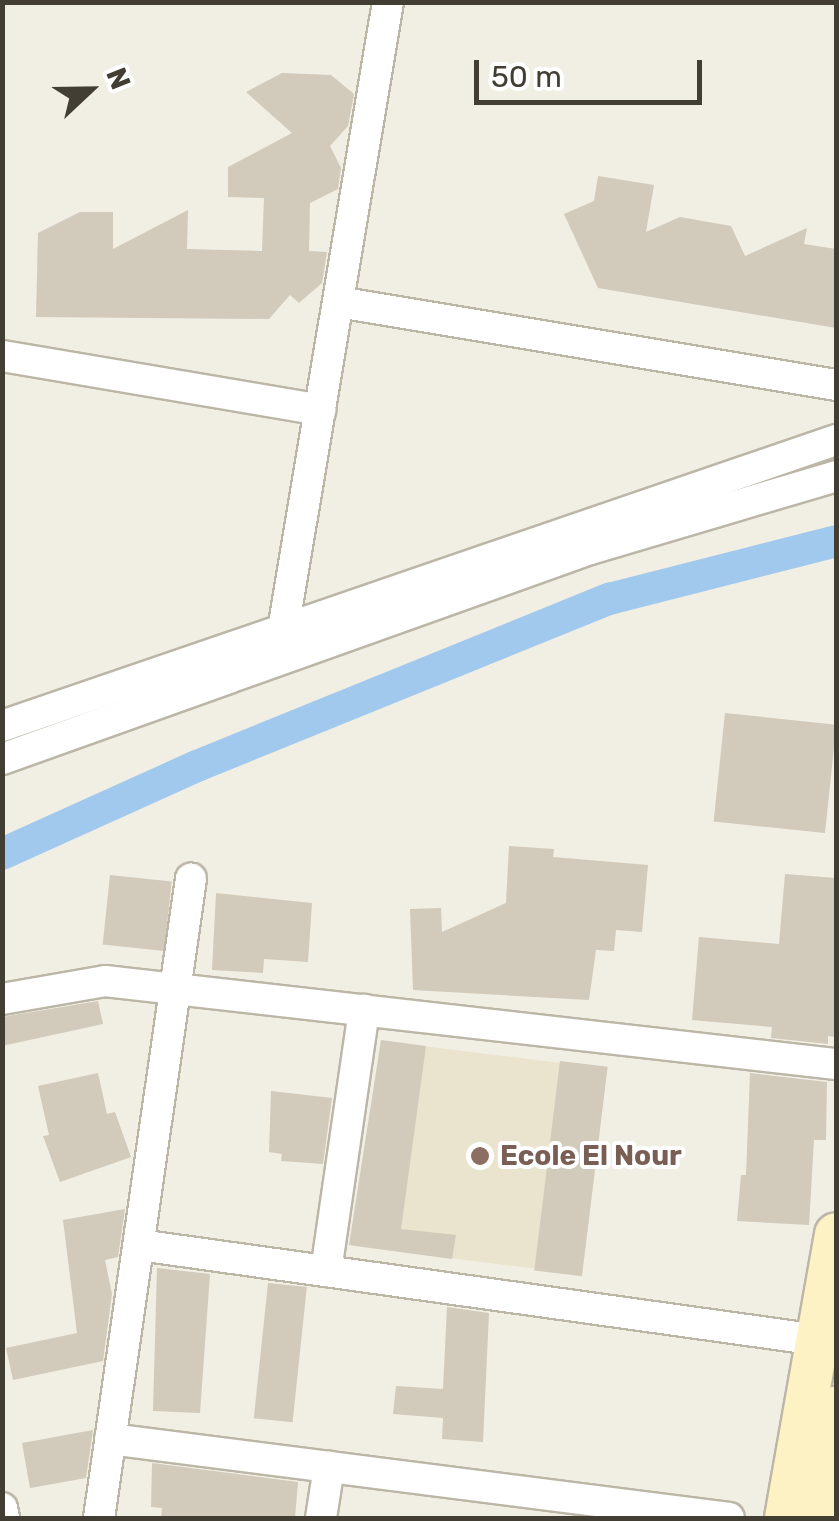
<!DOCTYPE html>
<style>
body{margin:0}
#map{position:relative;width:839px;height:1521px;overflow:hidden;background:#f1eee4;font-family:Rubik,sans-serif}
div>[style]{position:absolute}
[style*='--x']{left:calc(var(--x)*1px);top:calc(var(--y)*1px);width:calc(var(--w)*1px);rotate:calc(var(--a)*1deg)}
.education>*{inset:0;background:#eae4ce;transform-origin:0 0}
.canal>*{height:32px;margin:-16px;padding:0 16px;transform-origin:16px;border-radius:16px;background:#a1c9ed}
.building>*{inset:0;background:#d2caba;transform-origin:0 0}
.roads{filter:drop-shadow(2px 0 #bcb6a7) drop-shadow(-2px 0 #bcb6a7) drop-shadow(0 2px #bcb6a7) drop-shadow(0 -2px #bcb6a7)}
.minor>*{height:30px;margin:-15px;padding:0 15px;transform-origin:15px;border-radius:15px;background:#fff}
.secondary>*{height:42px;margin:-21px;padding:0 21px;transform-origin:21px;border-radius:21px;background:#fcf2c3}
.dots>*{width:28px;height:28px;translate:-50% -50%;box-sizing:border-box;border:5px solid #fff;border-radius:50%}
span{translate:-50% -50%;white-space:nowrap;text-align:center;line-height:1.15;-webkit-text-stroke:8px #fff;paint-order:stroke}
.education-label{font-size:28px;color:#785e54;font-weight:700}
.left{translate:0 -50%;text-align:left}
.frame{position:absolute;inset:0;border:5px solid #433e34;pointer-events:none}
.north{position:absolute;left:40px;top:40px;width:100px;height:100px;-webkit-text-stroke:8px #fff;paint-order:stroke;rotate:68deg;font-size:28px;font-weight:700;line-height:40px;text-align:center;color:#433e34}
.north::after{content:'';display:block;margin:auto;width:35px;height:45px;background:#433e34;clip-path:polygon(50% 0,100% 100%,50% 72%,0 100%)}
.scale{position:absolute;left:474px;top:60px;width:228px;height:45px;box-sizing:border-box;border:5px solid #433e34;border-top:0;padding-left:12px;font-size:30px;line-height:35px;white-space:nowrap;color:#433e34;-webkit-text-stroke:8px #fff;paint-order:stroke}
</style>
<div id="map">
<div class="education">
<i style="left:381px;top:1041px;width:228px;height:207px;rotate:7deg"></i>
</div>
<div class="canal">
<i style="--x:2;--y:854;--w:214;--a:-24.3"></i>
<i style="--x:197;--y:766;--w:445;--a:-22.1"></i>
<i style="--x:609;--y:599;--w:234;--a:-14.3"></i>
</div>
<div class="building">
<i style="clip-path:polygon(282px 73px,331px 75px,354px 94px,348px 126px,330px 146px,341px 168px,338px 189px,310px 203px,309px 251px,327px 252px,322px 283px,299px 303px,290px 295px,269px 319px,36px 317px,38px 233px,80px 212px,113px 212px,113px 249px,188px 210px,187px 249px,262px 251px,264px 198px,228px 197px,228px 167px,292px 133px,246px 92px)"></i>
<i style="clip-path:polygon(598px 176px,654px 185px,646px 232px,680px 217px,731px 226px,745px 256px,807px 228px,804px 244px,836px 249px,836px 328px,598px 288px,564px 214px,594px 201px)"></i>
<i style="left:725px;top:713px;width:112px;height:109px;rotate:6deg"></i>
<i style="clip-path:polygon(509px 846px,554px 849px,553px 857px,648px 865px,642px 932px,616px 930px,614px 951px,596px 950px,589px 1000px,413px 990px,410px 909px,441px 908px,442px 932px,506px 903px)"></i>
<i style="clip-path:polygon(785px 874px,836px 878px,836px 1037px,828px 1036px,828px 1044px,771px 1038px,772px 1027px,692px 1020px,699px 937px,779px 944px)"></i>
<i style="left:110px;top:875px;width:62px;height:70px;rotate:6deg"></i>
<i style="clip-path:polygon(216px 893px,312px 903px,308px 962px,264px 959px,263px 973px,212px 970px)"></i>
<i style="clip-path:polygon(98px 1001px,103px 1024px,2px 1046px,2px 1017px)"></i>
<i style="clip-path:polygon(381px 1040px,426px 1046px,401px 1229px,456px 1235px,452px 1259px,349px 1245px)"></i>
<i style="left:560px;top:1061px;width:48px;height:211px;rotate:7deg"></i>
<i style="clip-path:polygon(98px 1073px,107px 1114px,115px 1112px,131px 1157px,60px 1182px,43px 1136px,49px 1135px,38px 1086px)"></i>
<i style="clip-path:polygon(750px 1073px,827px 1082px,826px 1140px,814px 1140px,809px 1225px,737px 1221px,741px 1175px,746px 1175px)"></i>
<i style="clip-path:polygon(271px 1091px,332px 1098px,323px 1164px,281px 1161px,282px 1154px,269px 1152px)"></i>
<i style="clip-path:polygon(125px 1209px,118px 1257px,105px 1260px,112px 1294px,103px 1361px,13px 1380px,6px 1348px,77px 1333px,63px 1220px)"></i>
<i style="clip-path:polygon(157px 1268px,210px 1274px,200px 1413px,153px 1411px)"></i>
<i style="left:268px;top:1283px;width:39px;height:136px;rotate:6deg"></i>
<i style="clip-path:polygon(447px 1307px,489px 1313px,483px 1442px,442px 1439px,443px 1418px,393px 1414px,396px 1386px,443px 1389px)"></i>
<i style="clip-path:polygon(93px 1430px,86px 1478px,30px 1488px,22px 1443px)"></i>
<i style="clip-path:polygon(152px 1463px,298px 1482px,295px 1518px,161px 1518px,162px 1508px,151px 1507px)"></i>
</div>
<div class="roads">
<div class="minor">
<i style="--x:338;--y:302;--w:505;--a:9.46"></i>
<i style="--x:2;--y:356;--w:323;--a:9.6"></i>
<i style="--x:283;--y:630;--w:637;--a:-80.51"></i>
<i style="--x:2;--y:726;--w:882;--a:-18.93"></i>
<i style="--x:2;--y:759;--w:624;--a:-19.65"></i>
<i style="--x:590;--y:549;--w:257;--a:-16.5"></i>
<i style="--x:2;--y:999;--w:105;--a:-9.9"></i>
<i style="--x:105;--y:981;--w:736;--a:6.48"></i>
<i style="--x:139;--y:1245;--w:686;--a:7.96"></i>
<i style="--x:326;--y:1271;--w:264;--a:-81.7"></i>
<i style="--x:110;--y:1439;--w:624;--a:7.27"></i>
<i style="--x:2;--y:1508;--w:10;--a:79"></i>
<i style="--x:99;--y:1518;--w:646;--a:-81.81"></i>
<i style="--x:321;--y:1518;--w:52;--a:-81.1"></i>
</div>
<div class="secondary">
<i style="--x:786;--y:1518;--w:288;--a:-80"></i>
<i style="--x:816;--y:1518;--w:112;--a:-79.7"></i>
</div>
</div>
<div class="dots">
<i style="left:480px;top:1156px;background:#8d6e63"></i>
</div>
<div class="education-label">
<span class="left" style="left:500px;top:1156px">Ecole El Nour</span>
</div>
<div class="frame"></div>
<div class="north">N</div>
<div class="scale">50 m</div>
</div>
